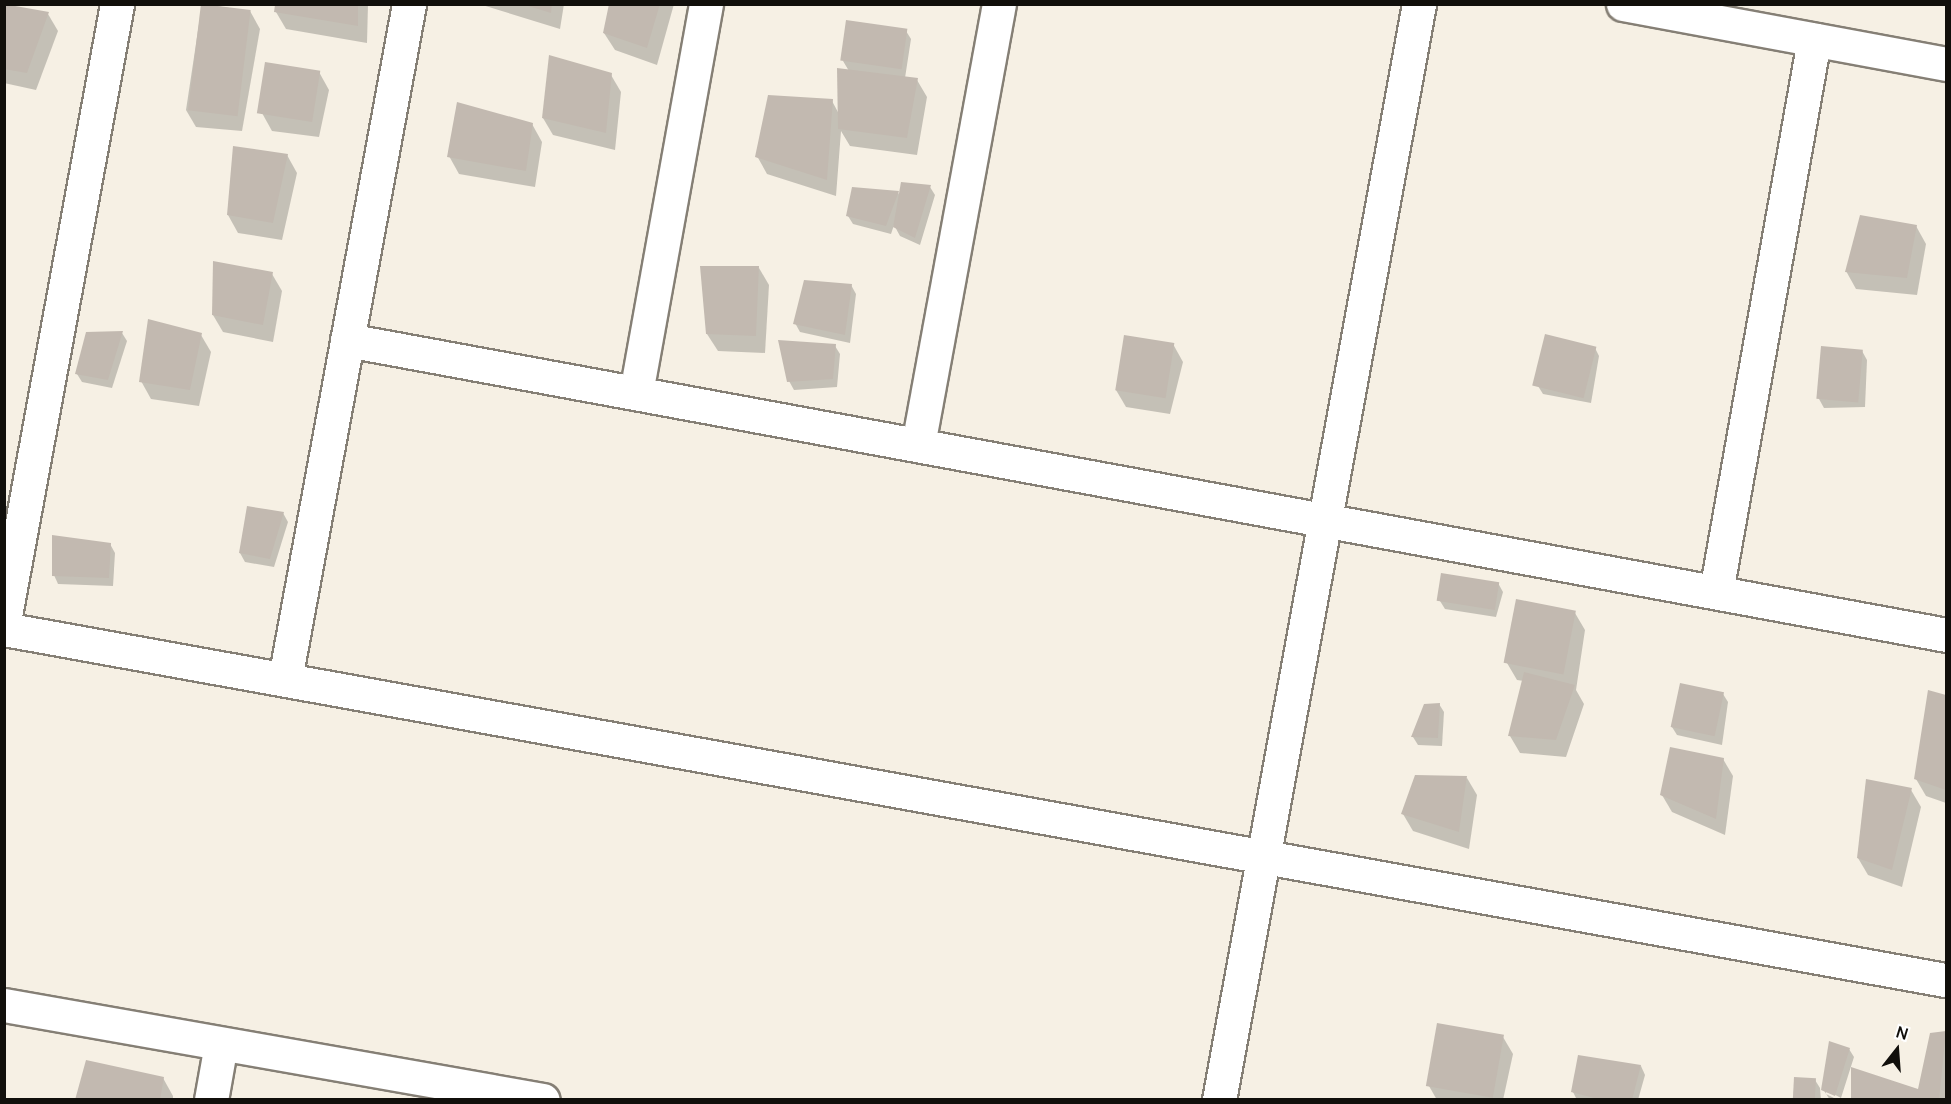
<!DOCTYPE html>
<style>
body{margin:0}
#map{position:relative;width:1951px;height:1104px;overflow:hidden;background:#f6f0e4;font-family:Manrope,sans-serif}
div>[style]{position:absolute}
[style*='--x']{left:calc(var(--x)*1px);top:calc(var(--y)*1px);width:calc(var(--w)*1px);rotate:calc(var(--a)*1deg)}
.shadow>*{inset:0;background:#0003}
.building>*{inset:0;background:#c2b9b0;transform-origin:0 0}
.roads{filter:drop-shadow(2px 0 #857f75) drop-shadow(-2px 0 #857f75) drop-shadow(0 2px #857f75) drop-shadow(0 -2px #857f75)}
.minor>*{height:33px;margin:-16.5px;padding:0 16.5px;transform-origin:16.5px;border-radius:16.5px;background:#fff}
span{translate:-50% -50%;white-space:nowrap;text-align:center;line-height:1.15;-webkit-text-stroke:4.5px #fff;paint-order:stroke}
.frame{position:absolute;inset:0;border:6px solid #110f0b;pointer-events:none}
.north{position:absolute;left:1867px;top:1020px;width:60px;height:60px;-webkit-text-stroke:4px #fff;paint-order:stroke;rotate:17deg;font-size:16px;font-weight:700;line-height:24px;text-align:center;color:#110f0b}
.north::after{content:'';display:block;margin:auto;width:21px;height:27px;background:#110f0b;clip-path:polygon(50% 0,100% 100%,50% 72%,0 100%)}
</style>
<div id="map">
<div class="shadow">
<i style="clip-path:polygon(202px 4px,250px 11px,260px 29px,242px 131px,196px 127px,186px 110px)"></i>
<i style="clip-path:polygon(276px 4px,368px 4px,367px 43px,286px 29px,276px 12px)"></i>
<i style="clip-path:polygon(479px 4px,564px 4px,560px 29px)"></i>
<i style="clip-path:polygon(610px 4px,674px 4px,657px 65px,615px 50px,604px 33px)"></i>
<i style="clip-path:polygon(4px 5px,48px 14px,58px 31px,36px 90px,4px 83px)"></i>
<i style="clip-path:polygon(906px 31px,911px 39px,905px 78px,917px 80px,927px 97px,917px 155px,850px 146px,841px 131px,836px 196px,767px 174px,757px 156px,832px 101px,839px 114px,849px 71px,843px 61px)"></i>
<i style="clip-path:polygon(319px 72px,329px 90px,319px 137px,272px 131px,262px 113px)"></i>
<i style="clip-path:polygon(611px 75px,621px 92px,615px 150px,553px 135px,543px 118px)"></i>
<i style="clip-path:polygon(532px 124px,542px 142px,535px 187px,459px 174px,449px 156px)"></i>
<i style="clip-path:polygon(287px 155px,297px 173px,282px 240px,238px 233px,228px 215px)"></i>
<i style="clip-path:polygon(930px 187px,935px 195px,920px 245px,900px 236px,894px 225px,891px 234px,853px 224px,848px 216px,898px 192px,900px 197px)"></i>
<i style="clip-path:polygon(1916px 226px,1926px 244px,1917px 295px,1856px 289px,1846px 271px)"></i>
<i style="clip-path:polygon(759px 268px,769px 285px,765px 353px,718px 351px,707px 334px)"></i>
<i style="clip-path:polygon(272px 274px,282px 291px,273px 342px,223px 332px,213px 315px)"></i>
<i style="clip-path:polygon(851px 285px,856px 294px,850px 343px,800px 332px,795px 323px)"></i>
<i style="clip-path:polygon(122px 333px,127px 341px,112px 388px,82px 382px,77px 374px)"></i>
<i style="clip-path:polygon(201px 335px,211px 352px,199px 406px,151px 399px,141px 381px)"></i>
<i style="clip-path:polygon(1173px 344px,1183px 362px,1170px 414px,1126px 407px,1116px 390px)"></i>
<i style="clip-path:polygon(835px 346px,840px 354px,837px 387px,794px 390px,789px 381px)"></i>
<i style="clip-path:polygon(1595px 348px,1599px 356px,1591px 403px,1543px 394px,1538px 386px)"></i>
<i style="clip-path:polygon(1823px 348px,1862px 351px,1867px 360px,1865px 407px,1824px 408px,1819px 399px)"></i>
<i style="clip-path:polygon(283px 513px,288px 522px,274px 567px,245px 562px,240px 553px)"></i>
<i style="clip-path:polygon(110px 544px,115px 553px,113px 586px,58px 584px,54px 575px)"></i>
<i style="clip-path:polygon(1498px 583px,1503px 592px,1496px 617px,1445px 609px,1440px 601px)"></i>
<i style="clip-path:polygon(1575px 613px,1585px 630px,1576px 690px,1584px 704px,1566px 757px,1520px 753px,1510px 736px,1524px 681px,1517px 680px,1507px 663px)"></i>
<i style="clip-path:polygon(1929px 692px,1946px 697px,1946px 803px,1926px 796px,1916px 779px)"></i>
<i style="clip-path:polygon(1723px 694px,1728px 702px,1722px 745px,1677px 735px,1672px 727px)"></i>
<i style="clip-path:polygon(1439px 704px,1444px 712px,1442px 746px,1418px 745px,1413px 737px)"></i>
<i style="clip-path:polygon(1723px 759px,1733px 776px,1725px 835px,1672px 812px,1662px 795px)"></i>
<i style="clip-path:polygon(1467px 778px,1477px 795px,1469px 849px,1413px 831px,1403px 814px)"></i>
<i style="clip-path:polygon(1911px 790px,1921px 807px,1902px 887px,1868px 875px,1858px 858px)"></i>
<i style="clip-path:polygon(1946px 1032px,1946px 1100px,1853px 1100px,1920px 1091px,1931px 1034px)"></i>
<i style="clip-path:polygon(1503px 1037px,1513px 1054px,1503px 1100px,1437px 1100px,1429px 1086px)"></i>
<i style="clip-path:polygon(1849px 1049px,1854px 1057px,1841px 1098px,1826px 1090px,1826px 1094px,1838px 1100px,1830px 1100px,1823px 1089px)"></i>
<i style="clip-path:polygon(1641px 1066px,1645px 1075px,1638px 1100px,1577px 1100px,1573px 1092px)"></i>
<i style="clip-path:polygon(163px 1078px,173px 1096px,173px 1100px,77px 1100px)"></i>
<i style="clip-path:polygon(1815px 1080px,1820px 1088px,1821px 1100px,1797px 1100px)"></i>
</div>
<div class="building">
<i style="clip-path:polygon(4px 4px,49px 12px,27px 73px,4px 69px)"></i>
<i style="left:201px;top:4px;width:50px;height:107px;rotate:7deg"></i>
<i style="clip-path:polygon(525px 4px,552px 4px,551px 13px,525px 5px)"></i>
<i style="clip-path:polygon(609px 4px,660px 4px,647px 48px,603px 33px)"></i>
<i style="clip-path:polygon(275px 5px,358px 5px,358px 26px,274px 12px)"></i>
<i style="left:846px;top:20px;width:62px;height:41px;rotate:8deg"></i>
<i style="clip-path:polygon(549px 55px,612px 73px,606px 133px,542px 118px)"></i>
<i style="left:265px;top:62px;width:56px;height:52px;rotate:9deg"></i>
<i style="clip-path:polygon(837px 68px,918px 78px,907px 138px,838px 129px)"></i>
<i style="clip-path:polygon(768px 95px,833px 99px,827px 180px,755px 157px)"></i>
<i style="clip-path:polygon(457px 102px,533px 123px,526px 171px,447px 157px)"></i>
<i style="clip-path:polygon(233px 146px,288px 154px,273px 223px,227px 215px)"></i>
<i style="clip-path:polygon(901px 182px,931px 185px,915px 238px,893px 227px)"></i>
<i style="clip-path:polygon(852px 187px,899px 191px,886px 226px,846px 216px)"></i>
<i style="clip-path:polygon(1860px 215px,1917px 225px,1907px 278px,1845px 272px)"></i>
<i style="clip-path:polygon(213px 261px,273px 272px,263px 325px,212px 315px)"></i>
<i style="clip-path:polygon(700px 266px,759px 266px,756px 336px,706px 334px)"></i>
<i style="clip-path:polygon(804px 280px,852px 284px,845px 335px,793px 324px)"></i>
<i style="clip-path:polygon(148px 319px,202px 333px,190px 390px,139px 382px)"></i>
<i style="clip-path:polygon(123px 331px,108px 380px,75px 374px,86px 332px)"></i>
<i style="left:1545px;top:334px;width:53px;height:53px;rotate:14deg"></i>
<i style="left:1124px;top:335px;width:51px;height:56px;rotate:9deg"></i>
<i style="clip-path:polygon(778px 340px,836px 344px,833px 379px,787px 382px)"></i>
<i style="left:1821px;top:346px;width:42px;height:53px;rotate:5deg"></i>
<i style="clip-path:polygon(247px 506px,284px 512px,270px 559px,239px 553px)"></i>
<i style="clip-path:polygon(52px 535px,111px 543px,109px 578px,52px 576px)"></i>
<i style="left:1441px;top:573px;width:59px;height:28px;rotate:9deg"></i>
<i style="left:1516px;top:599px;width:61px;height:65px;rotate:11deg"></i>
<i style="clip-path:polygon(1524px 672px,1575px 685px,1556px 740px,1508px 736px)"></i>
<i style="left:1680px;top:683px;width:45px;height:45px;rotate:12deg"></i>
<i style="clip-path:polygon(1928px 690px,1946px 695px,1946px 790px,1914px 779px)"></i>
<i style="clip-path:polygon(1440px 703px,1438px 738px,1411px 737px,1424px 704px)"></i>
<i style="clip-path:polygon(1670px 747px,1724px 758px,1716px 819px,1660px 795px)"></i>
<i style="clip-path:polygon(1415px 775px,1467px 776px,1459px 832px,1401px 814px)"></i>
<i style="clip-path:polygon(1866px 779px,1912px 788px,1892px 870px,1857px 858px)"></i>
<i style="left:1437px;top:1023px;width:68px;height:64px;rotate:10deg"></i>
<i style="clip-path:polygon(1946px 1031px,1939px 1100px,1851px 1100px,1851px 1067px,1918px 1089px,1930px 1033px)"></i>
<i style="clip-path:polygon(1829px 1041px,1850px 1048px,1835px 1096px,1821px 1090px)"></i>
<i style="clip-path:polygon(1578px 1055px,1641px 1065px,1632px 1100px,1602px 1100px,1571px 1092px)"></i>
<i style="clip-path:polygon(86px 1060px,164px 1077px,160px 1100px,75px 1100px)"></i>
<i style="left:1794px;top:1077px;width:22px;height:23px;rotate:3deg"></i>
</div>
<div class="roads">
<div class="minor">
<i style="--x:1623;--y:4;--w:329;--a:10.5"></i>
<i style="--x:347;--y:340;--w:1626;--a:10.45"></i>
<i style="--x:636;--y:393;--w:395;--a:-79.8"></i>
<i style="--x:918;--y:445;--w:448;--a:-79.6"></i>
<i style="--x:1716;--y:592;--w:561;--a:-79.93"></i>
<i style="--x:4;--y:621;--w:627;--a:-79.62"></i>
<i style="--x:4;--y:629;--w:1973;--a:10.25"></i>
<i style="--x:285;--y:679;--w:686;--a:-79.59"></i>
<i style="--x:4;--y:1005;--w:547;--a:10"></i>
<i style="--x:211;--y:1100;--w:57;--a:-79.9"></i>
<i style="--x:1219;--y:1100;--w:1114;--a:-79.66"></i>
</div>
</div>
<div class="frame"></div>
<div class="north">N</div>
</div>
